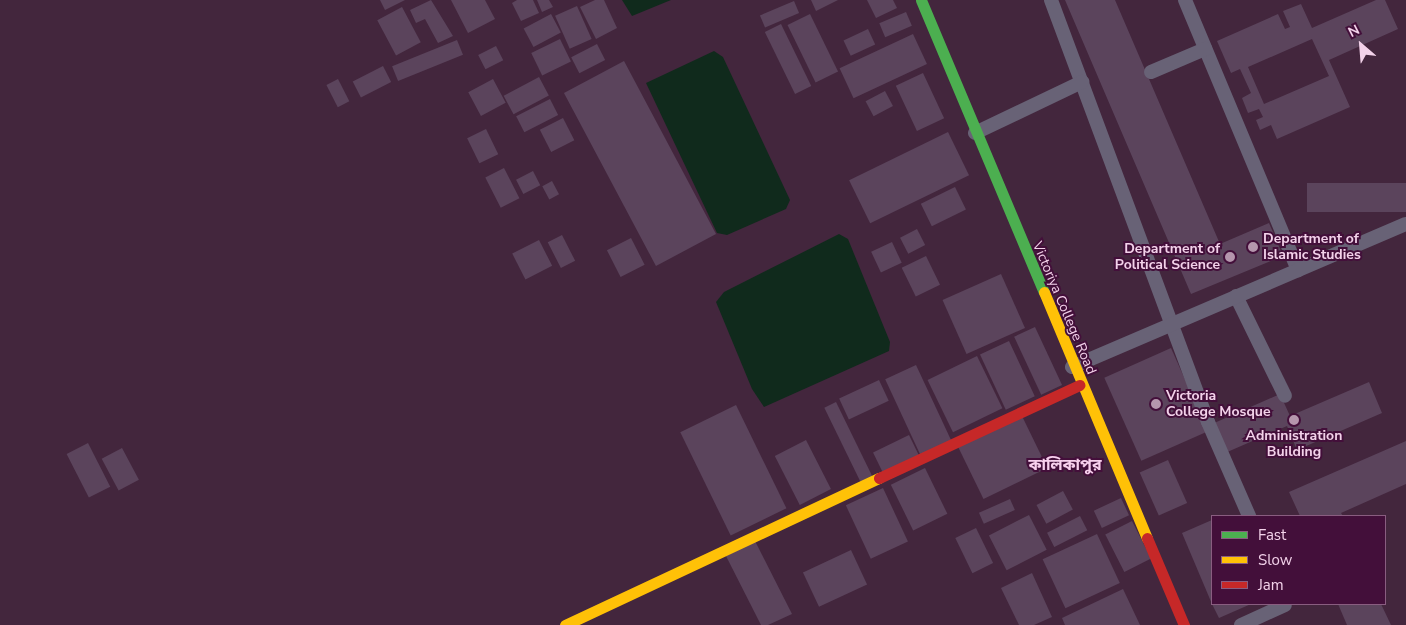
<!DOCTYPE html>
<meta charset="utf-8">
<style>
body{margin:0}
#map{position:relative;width:1406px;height:625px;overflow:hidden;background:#43263d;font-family:"Nunito Sans","Noto Sans Bengali",sans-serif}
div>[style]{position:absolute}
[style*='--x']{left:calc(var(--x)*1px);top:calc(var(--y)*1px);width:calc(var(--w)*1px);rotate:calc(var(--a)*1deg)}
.water>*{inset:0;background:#102a1c}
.building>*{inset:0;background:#5b445c;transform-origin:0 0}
.lane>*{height:14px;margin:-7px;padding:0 7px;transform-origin:7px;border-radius:7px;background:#686276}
.fast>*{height:11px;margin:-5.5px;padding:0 5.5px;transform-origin:5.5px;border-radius:5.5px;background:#4caf50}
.slow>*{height:11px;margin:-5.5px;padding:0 5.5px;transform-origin:5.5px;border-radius:5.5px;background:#ffc107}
.jam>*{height:11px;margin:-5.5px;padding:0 5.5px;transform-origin:5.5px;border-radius:5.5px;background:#c62828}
.dots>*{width:14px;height:14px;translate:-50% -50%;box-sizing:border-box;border:2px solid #430f3a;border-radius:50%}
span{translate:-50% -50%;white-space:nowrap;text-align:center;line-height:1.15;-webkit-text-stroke:4px #430f3a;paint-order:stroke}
.poi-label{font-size:14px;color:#f3d2ea;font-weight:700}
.left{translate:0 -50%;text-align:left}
.right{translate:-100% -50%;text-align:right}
.street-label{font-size:14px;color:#f3d2ea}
.quarter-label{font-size:16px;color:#f8d0ed;font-weight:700}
.legend{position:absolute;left:1211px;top:515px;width:175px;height:90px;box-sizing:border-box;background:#430f3a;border:1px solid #895d80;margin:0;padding:6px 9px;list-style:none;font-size:15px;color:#f3d2ea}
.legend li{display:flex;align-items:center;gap:10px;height:25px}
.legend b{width:25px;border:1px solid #895d80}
.north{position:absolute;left:1336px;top:20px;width:50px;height:50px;-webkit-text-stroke:4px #430f3a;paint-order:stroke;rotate:333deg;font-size:14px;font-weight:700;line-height:20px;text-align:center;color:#f3d2ea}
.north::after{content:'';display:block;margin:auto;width:18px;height:22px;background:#f3d2ea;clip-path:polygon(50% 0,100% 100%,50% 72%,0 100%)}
</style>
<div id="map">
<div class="water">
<i style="clip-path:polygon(622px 0,671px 0,632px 16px)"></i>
<i style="clip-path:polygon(714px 51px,723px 57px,790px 200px,786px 209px,727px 235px,717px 233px,646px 83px)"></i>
<i style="clip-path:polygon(839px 234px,848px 239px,890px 342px,889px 351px,764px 407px,752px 389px,716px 302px,724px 292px)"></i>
</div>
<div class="building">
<i style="clip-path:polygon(380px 0,405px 0,385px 10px)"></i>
<i style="clip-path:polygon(431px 0,453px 36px,438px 43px,425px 19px,416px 23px,410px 10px)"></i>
<i style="clip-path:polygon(451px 0,485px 0,495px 19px,468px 33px)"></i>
<i style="clip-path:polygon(517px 0,533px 0,539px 13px,521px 21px,512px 3px)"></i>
<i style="clip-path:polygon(537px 0,549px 0,553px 7px,542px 12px)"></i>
<i style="clip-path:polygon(595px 0,604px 0,617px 28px,596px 39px,580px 7px)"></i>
<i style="clip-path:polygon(811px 0,838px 0,816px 11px)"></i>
<i style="clip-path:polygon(867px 0,893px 0,897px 8px,876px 18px)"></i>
<i style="clip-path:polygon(1065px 0,1115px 0,1220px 244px,1269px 223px,1283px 256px,1191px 294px)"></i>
<i style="clip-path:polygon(evenodd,1376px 0,1385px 0,1398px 29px,1329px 60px,1350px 107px,1277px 139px,1271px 125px,1260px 130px,1256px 120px,1263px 117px,1259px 109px,1248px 113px,1242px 98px,1251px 93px,1240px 69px,1231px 73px,1217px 41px,1278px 14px,1285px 29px,1290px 27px,1283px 11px,1301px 4px,1312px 28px,1376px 0,1312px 39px,1329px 76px,1264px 104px,1248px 67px,1312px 39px)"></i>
<i style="left:794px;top:1px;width:13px;height:37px;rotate:67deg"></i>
<i style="left:577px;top:6px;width:36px;height:24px;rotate:66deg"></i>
<i style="left:402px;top:7px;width:40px;height:28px;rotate:62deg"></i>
<i style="left:906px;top:12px;width:15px;height:29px;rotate:67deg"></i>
<i style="left:551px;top:14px;width:21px;height:31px;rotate:62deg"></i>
<i style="left:810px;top:14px;width:64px;height:25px;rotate:64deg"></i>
<i style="left:781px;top:24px;width:69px;height:18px;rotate:64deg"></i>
<i style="left:868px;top:29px;width:17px;height:27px;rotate:65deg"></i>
<i style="left:913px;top:34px;width:33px;height:81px;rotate:65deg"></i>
<i style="left:560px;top:39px;width:25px;height:32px;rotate:64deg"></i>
<i style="left:457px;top:40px;width:16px;height:70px;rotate:68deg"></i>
<i style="left:597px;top:44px;width:18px;height:29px;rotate:63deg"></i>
<i style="left:496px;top:46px;width:16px;height:20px;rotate:63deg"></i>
<i style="left:624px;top:61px;width:196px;height:68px;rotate:62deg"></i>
<i style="left:383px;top:66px;width:18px;height:34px;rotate:63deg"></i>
<i style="left:923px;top:73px;width:50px;height:30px;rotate:65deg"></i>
<i style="left:539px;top:77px;width:21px;height:40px;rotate:62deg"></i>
<i style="left:338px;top:79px;width:25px;height:13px;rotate:63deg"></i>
<i style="left:493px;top:79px;width:27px;height:28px;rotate:62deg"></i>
<i style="left:885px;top:91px;width:17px;height:22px;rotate:62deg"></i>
<i style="left:550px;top:99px;width:18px;height:38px;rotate:63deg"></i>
<i style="left:563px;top:118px;width:25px;height:26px;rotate:63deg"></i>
<i style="left:486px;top:129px;width:28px;height:21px;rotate:64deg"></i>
<i style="left:948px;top:132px;width:48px;height:110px;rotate:64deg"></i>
<i style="left:504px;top:168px;width:34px;height:21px;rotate:63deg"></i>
<i style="left:533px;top:171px;width:16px;height:19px;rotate:63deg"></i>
<i style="left:552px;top:181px;width:15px;height:11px;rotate:62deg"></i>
<i style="left:1406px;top:183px;width:29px;height:99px;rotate:90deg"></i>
<i style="left:955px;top:187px;width:25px;height:38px;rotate:64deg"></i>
<i style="left:917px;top:229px;width:18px;height:19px;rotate:63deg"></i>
<i style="left:562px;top:235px;width:29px;height:16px;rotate:63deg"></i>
<i style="left:631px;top:238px;width:30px;height:27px;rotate:63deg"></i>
<i style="left:539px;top:240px;width:29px;height:30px;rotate:63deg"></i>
<i style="left:892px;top:242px;width:23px;height:23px;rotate:65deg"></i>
<i style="left:926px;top:256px;width:32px;height:27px;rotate:64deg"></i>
<i style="left:1001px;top:274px;width:59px;height:64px;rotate:66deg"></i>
<i style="left:1035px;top:327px;width:64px;height:23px;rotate:65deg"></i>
<i style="left:1009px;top:341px;width:61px;height:32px;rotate:65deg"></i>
<i style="left:1171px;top:348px;width:91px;height:73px;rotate:66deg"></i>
<i style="left:977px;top:356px;width:58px;height:55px;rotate:64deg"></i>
<i style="left:916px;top:365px;width:85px;height:34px;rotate:65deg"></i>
<i style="left:879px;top:380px;width:23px;height:44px;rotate:65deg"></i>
<i style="clip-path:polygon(1369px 382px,1382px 413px,1297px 450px,1287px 426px,1225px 453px,1212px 424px,1280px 394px,1290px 416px)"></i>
<i style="left:836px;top:402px;width:83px;height:13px;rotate:64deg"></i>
<i style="left:736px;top:405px;width:115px;height:62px;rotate:64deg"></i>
<i style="left:1021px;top:414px;width:60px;height:71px;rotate:64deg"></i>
<i style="left:909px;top:435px;width:25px;height:40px;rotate:64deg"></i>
<i style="left:806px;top:440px;width:55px;height:35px;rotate:63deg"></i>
<i style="clip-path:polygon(1406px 441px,1406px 484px,1341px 513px,1343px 516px,1300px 516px,1289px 492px)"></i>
<i style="left:88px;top:443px;width:49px;height:24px;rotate:63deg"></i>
<i style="left:122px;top:448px;width:36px;height:23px;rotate:62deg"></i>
<i style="left:1168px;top:460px;width:47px;height:31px;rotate:66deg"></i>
<i style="left:925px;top:468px;width:51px;height:38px;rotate:64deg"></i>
<i style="left:883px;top:488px;width:59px;height:41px;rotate:65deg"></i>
<i style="left:1063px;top:491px;width:21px;height:30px;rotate:62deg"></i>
<i style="left:1121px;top:498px;width:19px;height:30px;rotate:65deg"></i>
<i style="left:1010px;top:499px;width:12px;height:34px;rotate:66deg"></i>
<i style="left:1029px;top:515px;width:39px;height:45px;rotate:63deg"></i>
<i style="left:1080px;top:516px;width:16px;height:37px;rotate:63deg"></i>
<i style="clip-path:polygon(1212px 520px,1212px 604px,1182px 533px)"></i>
<i style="left:1132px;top:521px;width:42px;height:30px;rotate:63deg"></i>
<i style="left:976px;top:528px;width:39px;height:23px;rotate:64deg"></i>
<i style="left:1097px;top:534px;width:54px;height:60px;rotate:65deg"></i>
<i style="clip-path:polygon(755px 541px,792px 614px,768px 625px,761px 625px,726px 556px)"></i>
<i style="left:851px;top:550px;width:38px;height:53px;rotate:65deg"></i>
<i style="clip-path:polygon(1032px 573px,1052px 617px,1034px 625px,1019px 625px,1001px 588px)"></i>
<i style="clip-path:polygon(1123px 589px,1140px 625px,1065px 625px,1062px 618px)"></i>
<i style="clip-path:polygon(1212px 604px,1251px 604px,1219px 618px)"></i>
<i style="clip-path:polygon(1338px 604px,1381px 604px,1391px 625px,1347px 625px)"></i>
</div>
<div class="lane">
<i style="--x:1051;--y:0;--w:450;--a:69.6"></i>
<i style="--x:1208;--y:422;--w:103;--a:66.4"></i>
<i style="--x:1185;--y:0;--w:293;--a:67.3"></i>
<i style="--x:1151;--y:72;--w:59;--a:-23.1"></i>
<i style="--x:975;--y:133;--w:119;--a:-25.5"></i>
<i style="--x:1236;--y:296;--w:111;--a:63.9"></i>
<i style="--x:1072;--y:367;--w:363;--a:-23.2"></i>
<i style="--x:1241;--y:625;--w:48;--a:-24.4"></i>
</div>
<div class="fast">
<i style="--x:921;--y:0;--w:317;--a:67.2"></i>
</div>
<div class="slow">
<i style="--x:1044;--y:292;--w:267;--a:67.3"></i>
<i style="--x:565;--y:625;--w:347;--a:-25.1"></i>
</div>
<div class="jam">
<i style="--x:879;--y:478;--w:221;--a:-24.9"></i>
<i style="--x:1147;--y:538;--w:95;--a:67"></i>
</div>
<div class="dots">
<i style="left:1253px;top:247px;background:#b596ad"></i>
<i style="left:1230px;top:257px;background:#b596ad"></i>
<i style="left:1156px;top:404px;background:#b596ad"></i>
<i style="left:1294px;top:420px;background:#b596ad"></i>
</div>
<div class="poi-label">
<span class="left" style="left:1263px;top:247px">Department of<br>Islamic Studies</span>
<span class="right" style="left:1220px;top:257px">Department of<br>Political Science</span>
<span class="left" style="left:1166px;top:404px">Victoria<br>College Mosque</span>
<span style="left:1294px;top:444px">Administration<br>Building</span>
</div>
<div class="street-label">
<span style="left:1064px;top:308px;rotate:67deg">Victoriya College Road</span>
</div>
<div class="quarter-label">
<span style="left:1065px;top:465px">কালিকাপুর</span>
</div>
<ul class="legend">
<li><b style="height:6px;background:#4caf50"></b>Fast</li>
<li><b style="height:6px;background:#ffc107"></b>Slow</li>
<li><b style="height:6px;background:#c62828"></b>Jam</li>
</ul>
<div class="north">N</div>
</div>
